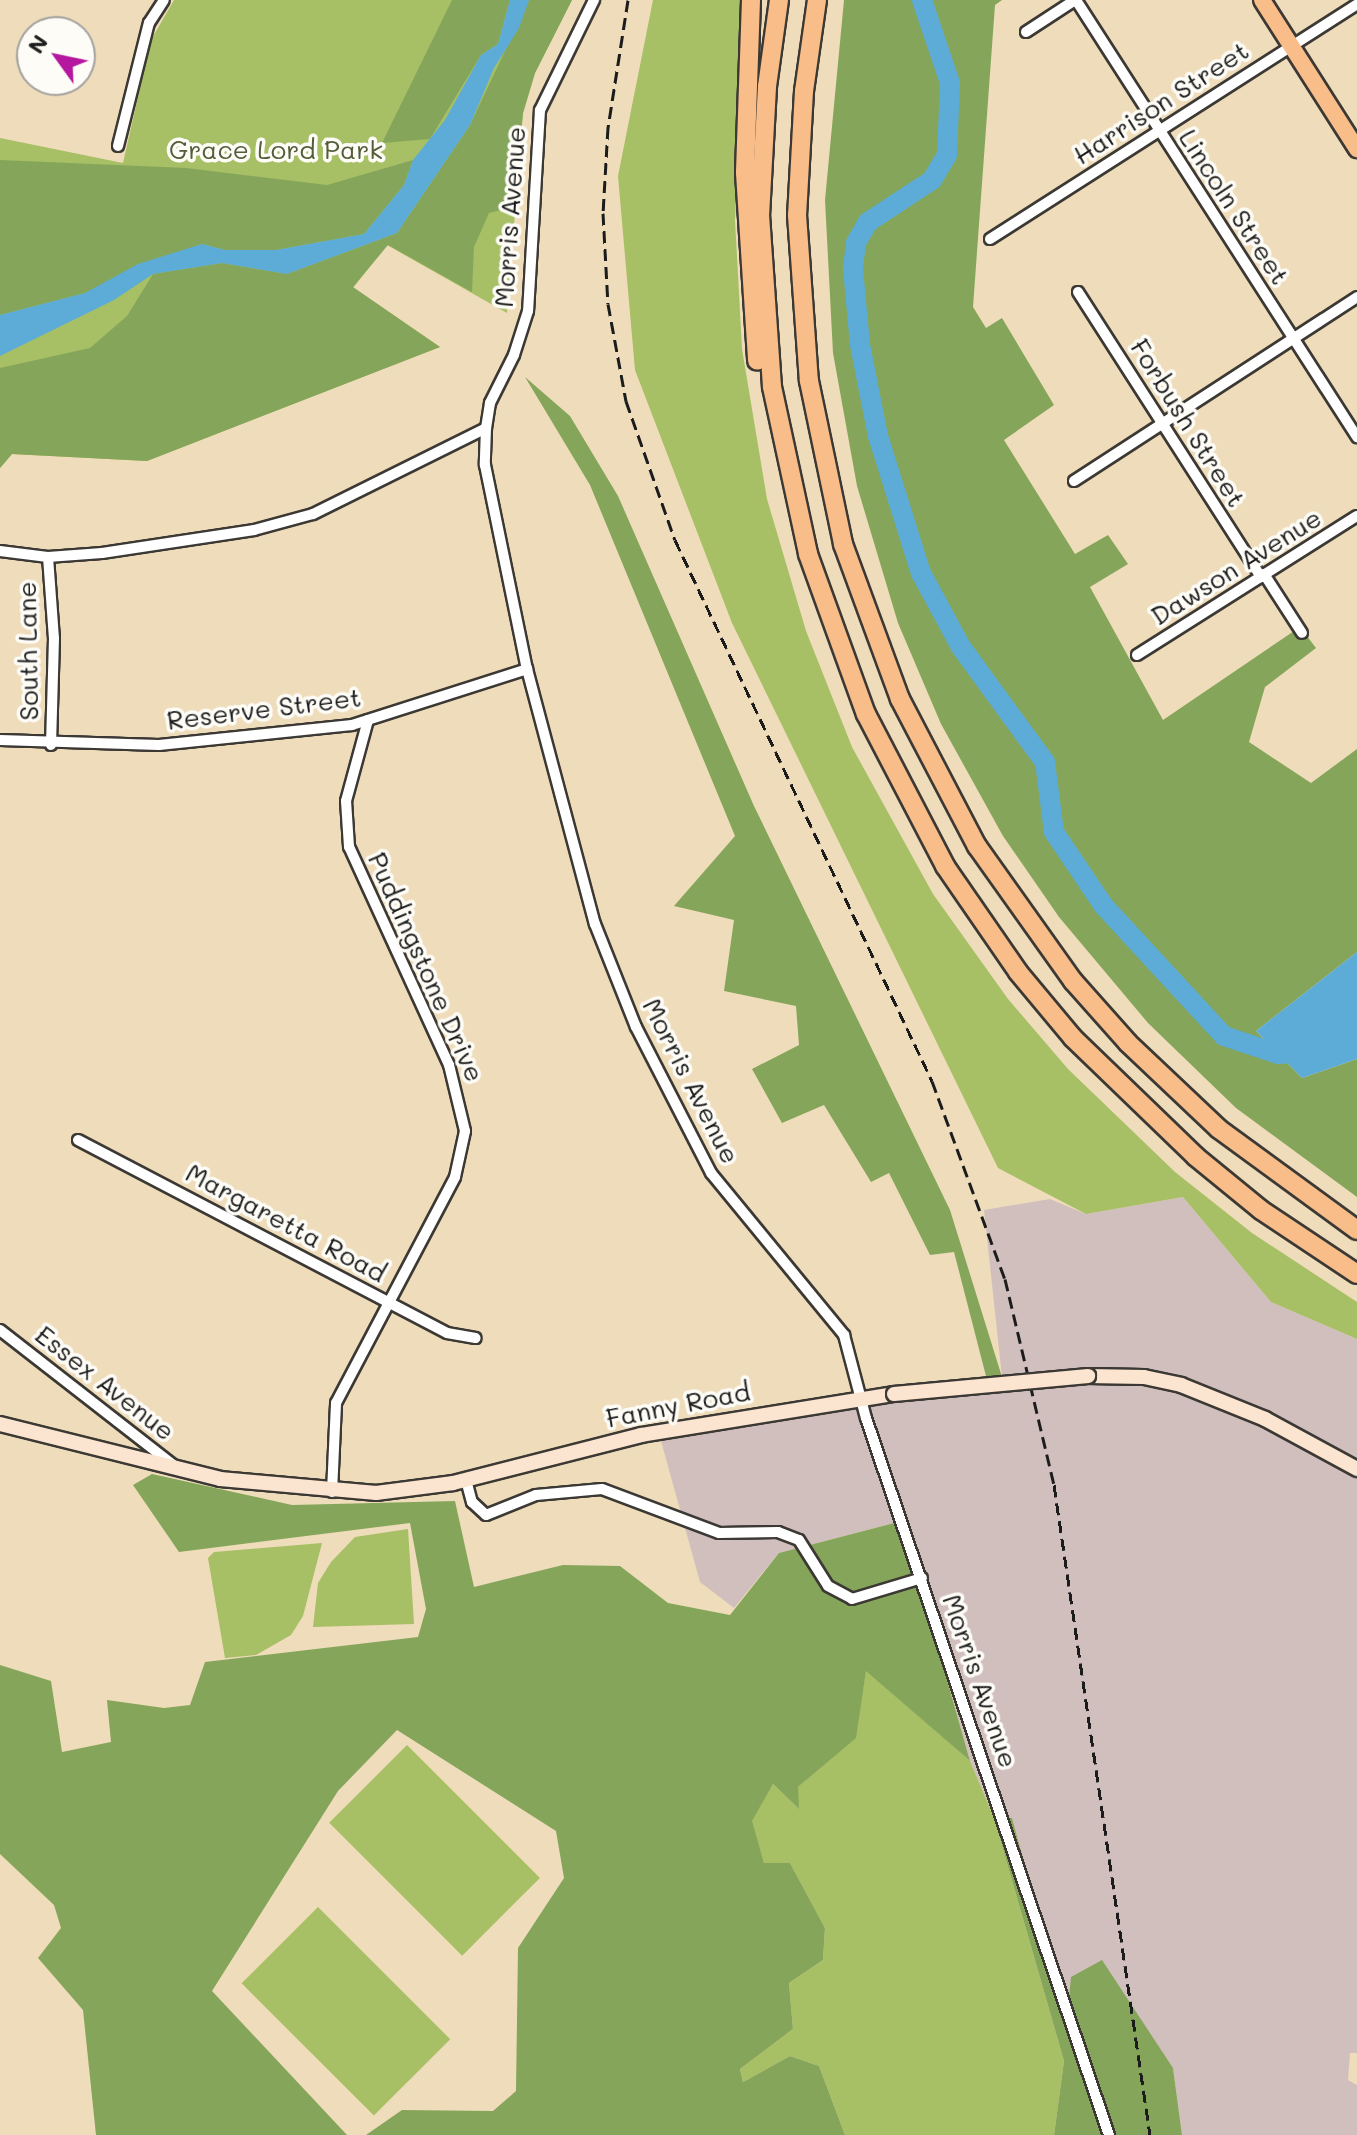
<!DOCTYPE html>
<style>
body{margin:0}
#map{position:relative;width:1357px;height:2135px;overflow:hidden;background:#efdcbb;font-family:Mali,sans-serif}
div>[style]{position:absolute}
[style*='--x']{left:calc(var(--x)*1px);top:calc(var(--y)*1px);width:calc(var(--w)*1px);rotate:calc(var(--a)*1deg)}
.industrial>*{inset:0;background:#d1bfbe}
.green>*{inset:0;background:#a7bf65;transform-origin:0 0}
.forest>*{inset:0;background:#85a65a}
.water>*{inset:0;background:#5cacd7}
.river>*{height:20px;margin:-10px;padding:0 10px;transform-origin:10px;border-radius:10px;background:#5cacd7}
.roads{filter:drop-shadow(2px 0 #3c3934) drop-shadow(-2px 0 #3c3934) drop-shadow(0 2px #3c3934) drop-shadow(0 -2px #3c3934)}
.minor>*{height:10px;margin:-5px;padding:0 5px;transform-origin:5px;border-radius:5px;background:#fff}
.secondary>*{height:14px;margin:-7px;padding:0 7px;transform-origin:7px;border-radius:7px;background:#fce5d0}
.primary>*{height:16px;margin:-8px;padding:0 8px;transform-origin:8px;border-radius:8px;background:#f8bd89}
.motorway>*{height:18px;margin:-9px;padding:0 9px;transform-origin:9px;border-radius:9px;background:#f8bd89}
.rail>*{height:3px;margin-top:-1.5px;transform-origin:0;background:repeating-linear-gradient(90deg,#1c1c1c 0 12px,transparent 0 18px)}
.bridges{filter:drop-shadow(2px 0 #3c3934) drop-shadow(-2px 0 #3c3934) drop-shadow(0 2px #3c3934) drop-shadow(0 -2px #3c3934)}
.secondary-bridge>*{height:14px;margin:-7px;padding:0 7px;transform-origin:7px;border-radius:7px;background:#fce5d0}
span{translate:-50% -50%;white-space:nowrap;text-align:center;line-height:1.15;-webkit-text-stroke:7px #fdfcf7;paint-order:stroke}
.street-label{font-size:26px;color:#1c1c1c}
.park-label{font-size:26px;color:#545d39}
.north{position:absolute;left:16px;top:16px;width:80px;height:80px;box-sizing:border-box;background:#fdfcf7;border:2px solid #a3a29f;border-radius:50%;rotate:303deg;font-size:22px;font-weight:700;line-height:32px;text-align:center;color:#1c1c1c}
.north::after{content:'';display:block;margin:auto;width:28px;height:36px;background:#b5179e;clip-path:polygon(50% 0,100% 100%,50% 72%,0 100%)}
</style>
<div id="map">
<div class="industrial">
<i style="clip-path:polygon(1183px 1197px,1271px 1302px,1357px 1339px,1357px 2053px,1350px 2053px,1348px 2080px,1357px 2085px,1357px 2135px,1182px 2135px,1173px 2068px,1068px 2023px,1012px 1818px,994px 1818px,970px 1761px,902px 1521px,779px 1553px,734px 1608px,700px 1582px,658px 1430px,1002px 1377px,984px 1210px,1050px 1199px,1086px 1214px)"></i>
</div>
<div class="green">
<i style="clip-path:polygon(174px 0,572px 0,535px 73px,523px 113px,507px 313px,387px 245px,353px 288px,440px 347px,147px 461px,12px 454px,0 468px,0 138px,123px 163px,151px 40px)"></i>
<i style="clip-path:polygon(653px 0,754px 0,742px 78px,735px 220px,742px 349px,767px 499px,806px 631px,852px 747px,933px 894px,1008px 999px,1068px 1069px,1175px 1172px,1252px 1233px,1357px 1302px,1357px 1339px,1271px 1302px,1183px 1197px,1086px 1214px,998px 1168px,732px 623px,635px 370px,618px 176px)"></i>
<i style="clip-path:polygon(408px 1529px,414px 1624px,313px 1627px,318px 1583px,331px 1562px,355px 1537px)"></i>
<i style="clip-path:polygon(322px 1543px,303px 1616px,291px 1635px,256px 1655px,225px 1658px,208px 1558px,214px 1552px)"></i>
<i style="clip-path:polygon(866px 1670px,970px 1761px,994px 1818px,1064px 2061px,1054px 2135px,845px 2135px,819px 2066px,790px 2056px,743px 2082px,740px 2069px,793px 2029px,789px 1983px,823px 1960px,825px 1928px,790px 1863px,764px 1863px,751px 1821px,773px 1784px,798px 1808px,798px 1787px,855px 1738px)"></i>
<i style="left:407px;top:1745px;width:188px;height:110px;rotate:45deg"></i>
<i style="left:318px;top:1907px;width:187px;height:108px;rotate:45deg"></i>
</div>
<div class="forest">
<i style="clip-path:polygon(452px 0,510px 0,498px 44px,481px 55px,430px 139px,382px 143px)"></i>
<i style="clip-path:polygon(529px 0,572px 0,535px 73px,523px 113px,513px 207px,489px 213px,474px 247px,472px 292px,388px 245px,353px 287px,440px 347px,147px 461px,12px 454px,0 468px,0 368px,90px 348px,127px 316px,153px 274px,222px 263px,287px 274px,397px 233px,470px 125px)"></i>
<i style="clip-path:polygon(844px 0,1002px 0,995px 5px,973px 307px,986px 328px,1002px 318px,1054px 405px,1004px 440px,1075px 554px,1108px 535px,1128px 564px,1090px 587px,1163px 720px,1300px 627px,1316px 648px,1265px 687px,1249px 742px,1311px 783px,1357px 749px,1357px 952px,1256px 1031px,1302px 1078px,1357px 1059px,1357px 1197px,1236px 1108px,1148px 1023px,1059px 917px,1003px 836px,941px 724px,898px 623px,857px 486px,833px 353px,825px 200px)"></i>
<i style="clip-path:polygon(0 160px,186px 168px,327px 185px,413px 160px,404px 185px,364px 234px,276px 250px,225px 250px,202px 244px,85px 293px,0 315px)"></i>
<i style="clip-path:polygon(525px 377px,570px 416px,618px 496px,754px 806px,950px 1210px,1002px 1377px,987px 1380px,954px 1252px,930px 1255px,889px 1173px,871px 1182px,824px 1105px,782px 1123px,752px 1069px,799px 1045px,796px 1006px,724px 991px,734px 920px,674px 906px,735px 836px,590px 485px)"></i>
<i style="clip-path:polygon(152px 1474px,292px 1505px,455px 1501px,474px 1587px,563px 1565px,620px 1566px,668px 1603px,730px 1615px,779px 1553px,902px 1521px,970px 1761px,866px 1671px,856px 1738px,798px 1787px,799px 1809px,773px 1784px,752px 1821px,764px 1863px,790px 1863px,825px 1928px,823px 1960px,789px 1983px,793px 2029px,740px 2069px,743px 2082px,790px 2056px,819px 2066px,845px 2135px,366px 2135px,402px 2110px,493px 2111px,516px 2091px,518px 1948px,564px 1878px,556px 1831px,397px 1730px,338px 1791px,212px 1991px,347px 2135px,96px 2135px,83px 2010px,38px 1958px,61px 1928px,54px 1905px,0 1854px,0 1665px,51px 1681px,62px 1752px,111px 1742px,107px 1700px,164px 1708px,190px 1705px,205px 1662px,418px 1637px,426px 1609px,410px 1523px,179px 1552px,133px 1485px)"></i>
<i style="clip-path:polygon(994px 1818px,1012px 1818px,1067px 2019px,1071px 1977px,1102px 1960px,1173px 2068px,1182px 2135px,1054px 2135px,1064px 2061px)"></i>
</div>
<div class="water">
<i style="clip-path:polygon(510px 0,529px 0,519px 28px,494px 68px,470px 125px,397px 233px,287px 274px,222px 263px,153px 274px,114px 300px,0 356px,0 315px,85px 293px,138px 264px,202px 244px,225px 250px,276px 250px,364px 234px,404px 185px,413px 160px,445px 120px,481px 55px,498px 44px)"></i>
<i style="clip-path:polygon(1357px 952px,1357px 1059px,1302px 1078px,1256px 1031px)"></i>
</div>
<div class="river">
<i style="--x:922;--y:0;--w:88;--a:71.4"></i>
<i style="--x:950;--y:83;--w:72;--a:92.4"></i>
<i style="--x:947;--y:155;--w:29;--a:121"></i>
<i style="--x:932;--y:180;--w:77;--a:146.7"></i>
<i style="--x:868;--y:222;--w:24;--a:120"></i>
<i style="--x:856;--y:243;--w:26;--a:97"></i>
<i style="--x:853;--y:269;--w:76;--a:84.7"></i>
<i style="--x:860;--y:345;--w:93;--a:78.8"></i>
<i style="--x:878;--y:436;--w:144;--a:72.6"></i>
<i style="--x:921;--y:573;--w:84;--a:61.6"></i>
<i style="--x:961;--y:647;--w:142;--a:53.9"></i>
<i style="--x:1045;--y:762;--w:71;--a:82.7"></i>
<i style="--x:1054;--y:832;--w:88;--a:56.1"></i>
<i style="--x:1103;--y:905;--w:178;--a:47.3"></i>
<i style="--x:1224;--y:1036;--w:57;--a:18.4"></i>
<i style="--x:1278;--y:1054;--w:79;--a:-4.3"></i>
</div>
<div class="roads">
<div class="minor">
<i style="--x:594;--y:0;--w:123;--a:116.1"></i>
<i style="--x:540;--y:110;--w:201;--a:93.4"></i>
<i style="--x:528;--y:311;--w:46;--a:107.7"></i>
<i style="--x:514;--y:355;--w:54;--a:116.6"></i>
<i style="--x:490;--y:403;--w:25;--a:99"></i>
<i style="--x:486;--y:428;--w:37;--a:92"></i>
<i style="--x:485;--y:465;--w:208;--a:78.4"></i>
<i style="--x:527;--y:669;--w:264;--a:75.1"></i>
<i style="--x:595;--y:924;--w:111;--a:68.3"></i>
<i style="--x:636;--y:1027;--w:164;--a:62.8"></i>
<i style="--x:711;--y:1173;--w:210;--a:50.6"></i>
<i style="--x:844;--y:1335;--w:86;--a:75.2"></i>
<i style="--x:866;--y:1418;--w:757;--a:71.28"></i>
<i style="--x:1076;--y:0;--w:520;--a:57.26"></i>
<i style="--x:1026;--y:32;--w:59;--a:-33.1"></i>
<i style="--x:118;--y:146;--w:127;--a:-75.9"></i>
<i style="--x:149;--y:23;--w:27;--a:-57"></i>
<i style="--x:990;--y:239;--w:436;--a:-32.6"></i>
<i style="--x:1078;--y:292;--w:339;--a:57.3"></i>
<i style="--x:1074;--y:481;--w:338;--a:-33"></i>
<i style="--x:0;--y:551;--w:48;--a:7.1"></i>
<i style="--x:48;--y:557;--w:54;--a:-4.2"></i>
<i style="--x:102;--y:553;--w:154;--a:-8.6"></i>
<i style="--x:254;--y:530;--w:61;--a:-15.2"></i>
<i style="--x:313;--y:514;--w:193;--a:-26.4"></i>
<i style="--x:48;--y:557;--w:81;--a:85.8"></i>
<i style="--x:54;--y:638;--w:107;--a:91.6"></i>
<i style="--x:1264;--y:574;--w:70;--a:57.2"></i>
<i style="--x:1137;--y:655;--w:260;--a:-32.3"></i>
<i style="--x:0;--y:740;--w:159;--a:1.8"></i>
<i style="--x:159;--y:745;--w:194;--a:-5.9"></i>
<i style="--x:352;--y:725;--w:184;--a:-17.7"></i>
<i style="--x:78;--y:1140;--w:416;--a:27.6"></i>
<i style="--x:447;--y:1333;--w:29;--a:10"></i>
<i style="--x:0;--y:1330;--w:222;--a:37.9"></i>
<i style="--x:466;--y:1480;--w:23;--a:75"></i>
<i style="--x:472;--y:1502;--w:19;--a:43"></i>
<i style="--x:486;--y:1515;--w:54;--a:-21.8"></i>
<i style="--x:536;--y:1495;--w:66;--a:-5.2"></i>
<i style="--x:602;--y:1489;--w:125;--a:20.6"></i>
<i style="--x:719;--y:1533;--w:59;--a:-1"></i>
<i style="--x:778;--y:1532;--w:22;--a:21"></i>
<i style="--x:799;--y:1540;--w:54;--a:57.8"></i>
<i style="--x:828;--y:1586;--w:27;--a:28"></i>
<i style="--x:852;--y:1599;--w:73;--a:-16.7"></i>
<i style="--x:332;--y:1492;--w:89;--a:-87.4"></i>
<i style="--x:336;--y:1403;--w:255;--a:-62.2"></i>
<i style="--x:455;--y:1177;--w:47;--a:-77.7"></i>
<i style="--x:465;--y:1131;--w:68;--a:-103.6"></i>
<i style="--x:449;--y:1065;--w:240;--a:-114.6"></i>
<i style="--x:349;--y:847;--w:46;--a:-93.7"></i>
<i style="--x:346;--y:801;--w:84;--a:-74.8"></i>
</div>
<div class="secondary">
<i style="--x:1088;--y:1376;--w:56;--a:1"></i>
<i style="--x:1144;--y:1377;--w:38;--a:12"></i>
<i style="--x:1181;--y:1385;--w:91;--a:22"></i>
<i style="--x:1265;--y:1419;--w:105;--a:28.5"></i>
<i style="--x:0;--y:1424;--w:227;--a:14"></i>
<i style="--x:220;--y:1479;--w:157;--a:5.1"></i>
<i style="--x:376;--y:1493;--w:78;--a:-7.4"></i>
<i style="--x:453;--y:1483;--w:194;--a:-14.3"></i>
<i style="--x:641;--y:1435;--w:256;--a:-9.2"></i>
</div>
<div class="primary">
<i style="--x:1262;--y:0;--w:177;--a:57.5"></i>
</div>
<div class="motorway">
<i style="--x:751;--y:0;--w:173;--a:92"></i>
<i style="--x:745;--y:173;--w:188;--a:86.3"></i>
<i style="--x:779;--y:0;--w:88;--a:97.9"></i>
<i style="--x:767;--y:87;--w:128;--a:93.1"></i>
<i style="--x:760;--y:215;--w:172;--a:86"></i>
<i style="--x:772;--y:387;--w:171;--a:77.8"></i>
<i style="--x:808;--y:554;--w:170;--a:70.1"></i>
<i style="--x:866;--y:714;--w:171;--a:62.5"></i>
<i style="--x:945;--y:866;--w:129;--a:55.4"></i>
<i style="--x:1018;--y:972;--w:86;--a:50.2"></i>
<i style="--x:1073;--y:1038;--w:170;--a:44"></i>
<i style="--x:1195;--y:1156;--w:85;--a:39.3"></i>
<i style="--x:1261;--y:1210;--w:115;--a:33.7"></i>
<i style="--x:817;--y:0;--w:92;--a:98.1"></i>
<i style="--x:804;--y:91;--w:124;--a:93.2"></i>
<i style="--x:797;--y:215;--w:166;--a:85.9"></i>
<i style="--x:809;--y:381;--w:167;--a:78.2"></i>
<i style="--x:843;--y:544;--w:165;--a:69.8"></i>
<i style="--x:900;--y:699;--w:166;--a:62.4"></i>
<i style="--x:977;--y:846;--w:166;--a:54.6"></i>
<i style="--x:1073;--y:981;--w:83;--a:48.4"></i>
<i style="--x:1128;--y:1043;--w:125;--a:43.4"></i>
<i style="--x:1219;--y:1129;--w:171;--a:36.2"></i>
</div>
</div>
<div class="rail">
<i style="--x:628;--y:0;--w:129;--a:98.9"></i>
<i style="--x:608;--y:127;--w:86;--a:93.3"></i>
<i style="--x:603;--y:213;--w:91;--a:86.9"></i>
<i style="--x:608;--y:304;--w:99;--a:79.5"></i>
<i style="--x:626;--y:401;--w:147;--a:70.6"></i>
<i style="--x:675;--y:540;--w:599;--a:64.59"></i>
<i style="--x:932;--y:1081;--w:211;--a:69.8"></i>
<i style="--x:1005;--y:1279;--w:212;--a:76.6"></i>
<i style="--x:1054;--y:1485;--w:657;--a:81.6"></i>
</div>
<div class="bridges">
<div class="secondary-bridge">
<i style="--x:894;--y:1394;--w:195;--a:-5.3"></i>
</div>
</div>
<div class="street-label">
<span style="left:1161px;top:103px;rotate:-33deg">Harrison Street</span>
<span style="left:1234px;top:207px;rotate:57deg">Lincoln Street</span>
<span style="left:510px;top:217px;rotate:-86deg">Morris Avenue</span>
<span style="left:1188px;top:423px;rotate:58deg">Forbush Street</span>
<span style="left:1236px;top:567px;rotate:-32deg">Dawson Avenue</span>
<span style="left:28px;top:651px;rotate:-91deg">South Lane</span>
<span style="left:264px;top:709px;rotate:-7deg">Reserve Street</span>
<span style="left:426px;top:967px;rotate:66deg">Puddingstone Drive</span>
<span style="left:691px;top:1081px;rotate:63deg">Morris Avenue</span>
<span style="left:286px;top:1223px;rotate:28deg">Margaretta Road</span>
<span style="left:105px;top:1383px;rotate:38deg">Essex Avenue</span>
<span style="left:678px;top:1405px;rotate:-11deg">Fanny Road</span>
<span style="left:980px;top:1681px;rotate:71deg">Morris Avenue</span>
</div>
<div class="park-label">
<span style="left:276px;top:150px">Grace Lord Park</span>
</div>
<div class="north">N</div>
</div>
